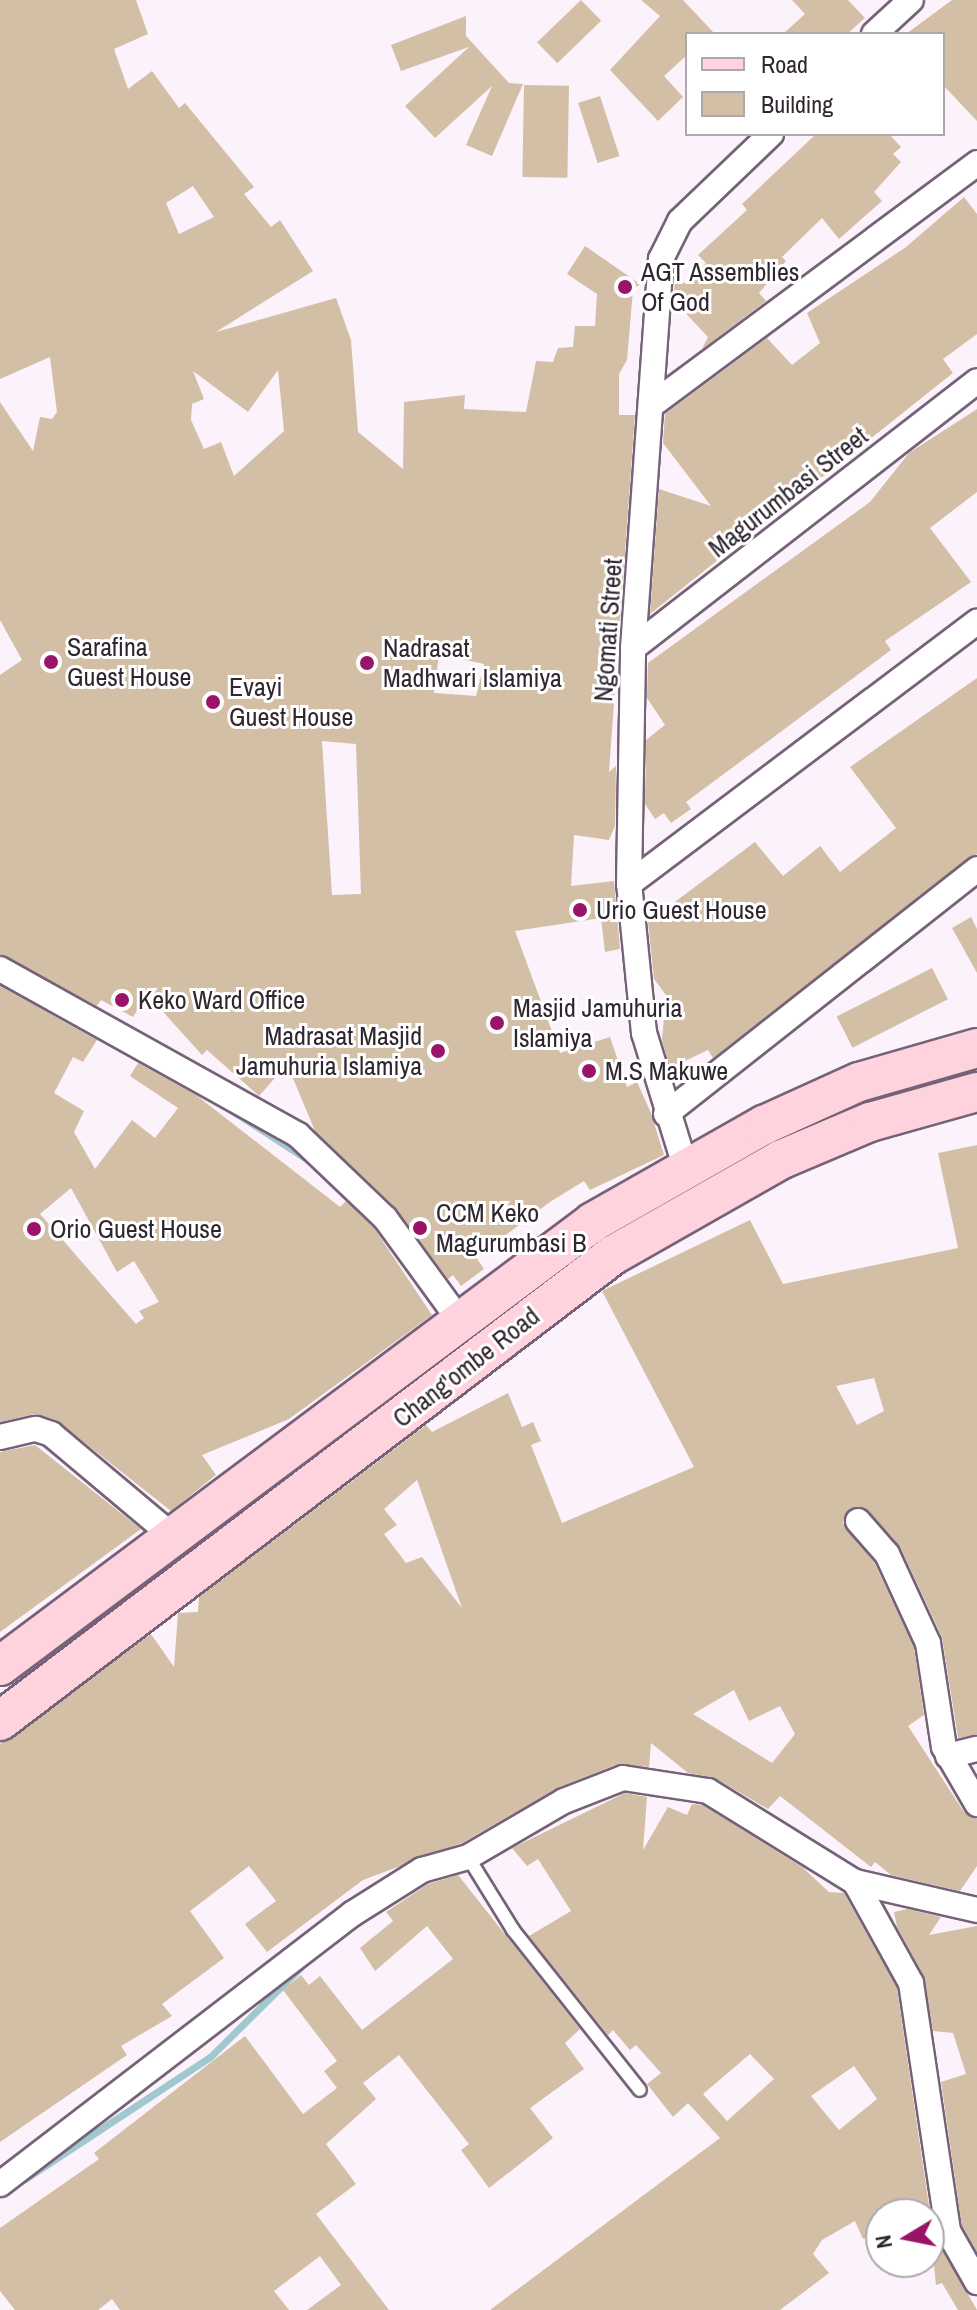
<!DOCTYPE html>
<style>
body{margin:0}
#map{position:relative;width:977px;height:2310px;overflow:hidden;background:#fbf2fc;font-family:"Archivo Narrow",sans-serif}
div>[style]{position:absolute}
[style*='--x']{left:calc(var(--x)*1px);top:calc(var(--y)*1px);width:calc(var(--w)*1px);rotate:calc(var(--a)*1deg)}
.stream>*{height:7px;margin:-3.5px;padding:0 3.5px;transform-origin:3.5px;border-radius:3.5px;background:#a1c8cf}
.building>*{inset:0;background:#d3bfa5;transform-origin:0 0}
.roads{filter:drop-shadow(2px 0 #766278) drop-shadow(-2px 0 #766278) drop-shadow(0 2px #766278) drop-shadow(0 -2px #766278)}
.lane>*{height:12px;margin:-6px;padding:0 6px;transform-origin:6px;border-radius:6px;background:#fff}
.street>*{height:24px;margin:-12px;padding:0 12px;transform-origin:12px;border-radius:12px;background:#fff}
.primary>*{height:38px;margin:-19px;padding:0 19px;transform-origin:19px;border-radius:19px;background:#fed3de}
.dots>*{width:22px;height:22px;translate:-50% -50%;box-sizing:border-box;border:4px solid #fff;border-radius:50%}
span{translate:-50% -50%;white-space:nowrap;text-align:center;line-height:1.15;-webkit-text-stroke:6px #fff;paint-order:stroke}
.poi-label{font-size:26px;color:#2f262f}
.left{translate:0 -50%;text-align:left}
.right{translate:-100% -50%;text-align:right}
.street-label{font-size:26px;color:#2f262f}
.legend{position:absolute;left:685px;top:32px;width:260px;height:104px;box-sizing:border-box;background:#fff;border:2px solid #aca8ac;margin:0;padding:10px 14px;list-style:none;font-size:24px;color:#2f262f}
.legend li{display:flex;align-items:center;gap:16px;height:40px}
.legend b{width:40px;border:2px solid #aca8ac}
.north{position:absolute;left:865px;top:2198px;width:80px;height:80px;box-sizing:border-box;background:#fff;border:2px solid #aca8ac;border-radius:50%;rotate:260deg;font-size:22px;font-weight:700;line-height:32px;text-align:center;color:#2f262f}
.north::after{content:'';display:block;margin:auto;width:28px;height:36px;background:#991468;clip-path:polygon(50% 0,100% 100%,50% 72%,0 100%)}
</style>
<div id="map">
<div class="stream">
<i style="--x:0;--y:982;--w:60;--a:28.7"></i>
<i style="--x:231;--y:1110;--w:92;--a:33"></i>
<i style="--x:379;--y:1229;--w:55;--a:53.1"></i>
<i style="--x:25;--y:2179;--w:222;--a:-33.4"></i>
<i style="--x:210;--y:2057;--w:127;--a:-44.7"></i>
</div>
<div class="building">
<i style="clip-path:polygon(evenodd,0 0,136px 0,148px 34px,114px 49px,128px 89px,152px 71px,179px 108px,185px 103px,254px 187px,244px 194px,271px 227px,280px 220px,313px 271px,216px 332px,336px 298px,351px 340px,358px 432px,403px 469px,404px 402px,465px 395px,464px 409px,526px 412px,536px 361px,553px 362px,558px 348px,573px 347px,575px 326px,595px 326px,597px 294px,567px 274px,585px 246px,640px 284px,633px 290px,627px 360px,619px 374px,619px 415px,635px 415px,609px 772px,616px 766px,615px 826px,609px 840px,574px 835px,571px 886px,614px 881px,620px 949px,605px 952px,601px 918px,515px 931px,560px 1053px,610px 1037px,627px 1087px,637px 1082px,651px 1113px,664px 1155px,590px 1190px,584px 1181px,550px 1202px,476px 1257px,484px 1269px,461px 1286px,453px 1275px,448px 1279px,395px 1207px,315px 1131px,287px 1064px,259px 1096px,207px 1050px,202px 1055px,147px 994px,133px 1017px,101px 1000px,97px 1006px,0 954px,0 675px,22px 660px,0 620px,0 402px,33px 451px,40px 417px,52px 419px,57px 412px,50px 357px,0 379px,0 0,193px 186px,214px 217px,179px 234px,166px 203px,193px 186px,0 0,278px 370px,284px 431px,234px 476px,221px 442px,204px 449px,191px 420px,192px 404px,204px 399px,193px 371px,248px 412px,278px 370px,0 0,439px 654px,484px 664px,476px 696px,434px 693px,439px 654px,0 0,322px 741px,356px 744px,361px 894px,332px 895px,322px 741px)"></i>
<i style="left:581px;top:0;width:29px;height:61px;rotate:46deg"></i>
<i style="clip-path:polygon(641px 0,683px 0,715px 34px,687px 34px,687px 55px,664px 76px,683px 97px,658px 121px,610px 70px,660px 16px)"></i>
<i style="clip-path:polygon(792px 0,848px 0,865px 18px,847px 34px,783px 34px,805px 14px)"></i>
<i style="clip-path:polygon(952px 0,977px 0,977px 121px,943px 85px,943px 34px,906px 34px)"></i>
<i style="clip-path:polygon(466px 16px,466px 36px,509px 83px,523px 84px,492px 156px,466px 145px,492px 86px,435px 138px,405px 106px,469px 47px,401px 71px,391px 45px)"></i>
<i style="left:524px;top:85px;width:45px;height:92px;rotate:1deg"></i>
<i style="left:600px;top:96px;width:63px;height:23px;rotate:72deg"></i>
<i style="clip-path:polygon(816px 134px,889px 134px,901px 147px,893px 154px,901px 162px,874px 192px,882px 201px,839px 239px,822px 218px,782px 257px,786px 261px,759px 293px,766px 301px,702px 349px,708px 337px,673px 300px,675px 281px,686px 283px,706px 263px,698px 255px,747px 210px,742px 204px)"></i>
<i style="clip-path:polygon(964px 197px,977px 214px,977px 334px,943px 359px,953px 373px,650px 614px,659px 489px,711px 506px,663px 443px,665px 414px,767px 338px,792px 365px,820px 343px,807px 313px,906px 247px)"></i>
<i style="clip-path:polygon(977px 409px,977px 492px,930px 528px,971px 582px,885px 641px,891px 650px,686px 802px,691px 809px,671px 823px,664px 813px,655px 819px,645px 804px,646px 740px,665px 725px,647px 698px,648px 663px,870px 502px,909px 453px)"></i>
<i style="clip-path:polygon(977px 678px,977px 854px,713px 1058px,708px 1050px,670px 1068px,662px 1040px,666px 995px,654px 979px,648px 922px,755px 842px,783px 876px,820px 846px,840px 872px,896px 828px,850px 767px)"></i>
<i style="clip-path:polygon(971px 917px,977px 929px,977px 973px,952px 928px)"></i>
<i style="left:932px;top:968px;width:35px;height:107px;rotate:63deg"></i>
<i style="clip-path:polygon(evenodd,0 986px,97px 1040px,83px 1062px,73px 1057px,54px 1093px,84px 1111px,74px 1132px,95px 1169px,132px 1120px,155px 1138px,178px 1108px,130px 1076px,138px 1063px,196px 1095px,340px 1207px,346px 1201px,374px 1228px,432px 1315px,289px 1419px,202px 1455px,216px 1475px,171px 1511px,56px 1420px,34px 1414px,0 1422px,0 986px,71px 1188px,117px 1272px,134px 1261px,159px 1302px,139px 1311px,144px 1318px,136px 1324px,40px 1214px,71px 1188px)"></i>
<i style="clip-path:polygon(evenodd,977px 1145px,977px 1734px,958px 1738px,942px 1637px,900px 1547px,864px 1507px,849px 1509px,843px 1523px,874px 1562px,914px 1647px,924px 1715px,908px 1726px,964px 1812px,977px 1819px,977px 1866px,960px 1891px,891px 1875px,875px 1862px,871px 1867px,780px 1796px,768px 1809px,715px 1778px,688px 1773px,651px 1743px,649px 1767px,618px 1764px,559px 1787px,462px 1843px,363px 1880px,267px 1952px,245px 1924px,276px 1901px,249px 1866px,190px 1911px,224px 1958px,162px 2004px,172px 2016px,121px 2046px,127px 2055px,0 2142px,0 1744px,151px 1634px,174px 1667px,178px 1613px,198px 1612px,199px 1597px,426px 1425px,432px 1432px,508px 1393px,522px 1427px,533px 1422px,541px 1441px,531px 1445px,562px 1523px,694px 1467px,602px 1291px,750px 1220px,783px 1284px,958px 1248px,938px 1153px,977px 1145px,874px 1378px,884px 1411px,857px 1425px,836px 1386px,874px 1378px,977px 1145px,417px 1480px,444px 1557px,462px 1608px,422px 1557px,406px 1563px,384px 1534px,397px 1525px,384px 1509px,417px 1480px,977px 1145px,734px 1690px,749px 1721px,780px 1706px,795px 1734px,772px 1763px,693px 1714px,734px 1690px)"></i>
<i style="clip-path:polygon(35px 1445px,141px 1529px,0 1632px,0 1452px)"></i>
<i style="clip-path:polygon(evenodd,625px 1793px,647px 1797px,643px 1850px,668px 1807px,687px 1815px,692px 1804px,703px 1805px,802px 1867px,829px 1892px,844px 1893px,897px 1988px,933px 2233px,977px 2310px,958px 2310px,942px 2283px,936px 2285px,929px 2214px,881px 2214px,881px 2231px,863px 2239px,855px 2221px,822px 2240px,813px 2254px,829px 2273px,780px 2310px,490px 2310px,720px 2138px,688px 2103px,673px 2117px,647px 2084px,661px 2073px,636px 2045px,630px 2050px,613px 2030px,608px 2035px,529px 1936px,571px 1911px,538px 1859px,527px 1866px,512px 1848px,625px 1793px,750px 2054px,774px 2079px,727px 2121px,703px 2094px,750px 2054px,625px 1793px,854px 2066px,877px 2099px,839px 2130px,811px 2096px,854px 2066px)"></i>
<i style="clip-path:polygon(458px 1875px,580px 2029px,565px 2043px,584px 2069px,530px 2108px,553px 2138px,489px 2188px,461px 2150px,469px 2144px,399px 2055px,363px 2083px,376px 2099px,326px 2144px,356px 2184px,316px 2214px,389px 2310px,307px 2310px,341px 2285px,320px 2256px,274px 2291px,289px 2310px,120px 2310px,112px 2299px,98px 2310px,15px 2310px,0 2291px,0 2228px,99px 2159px,94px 2153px,245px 2036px,303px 2114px,337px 2088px,324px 2071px,337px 2061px,283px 1990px,301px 1975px,309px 1985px,320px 1976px,362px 2030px,453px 1959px,427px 1926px,375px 1971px,360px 1948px,393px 1921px,386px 1912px,428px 1884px)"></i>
<i style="clip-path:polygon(908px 1909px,941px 1917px,929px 1935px,977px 1926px,977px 2252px,962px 2226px,941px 2082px,966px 2074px,953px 2033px,933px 2031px,924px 1976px,897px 1927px,894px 1912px)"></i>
</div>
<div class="roads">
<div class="lane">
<i style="--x:468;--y:1857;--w:86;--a:58.3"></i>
<i style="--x:513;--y:1930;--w:204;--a:51.6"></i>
</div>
<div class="street">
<i style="--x:874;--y:34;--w:50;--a:-42.6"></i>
<i style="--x:653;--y:404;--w:404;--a:-36.6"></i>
<i style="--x:633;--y:648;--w:435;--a:-37.8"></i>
<i style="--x:629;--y:884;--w:436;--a:-37"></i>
<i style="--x:0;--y:969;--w:341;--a:29.1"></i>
<i style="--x:298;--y:1135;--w:120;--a:43.7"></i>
<i style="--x:385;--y:1218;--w:124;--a:53.9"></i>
<i style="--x:666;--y:1114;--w:396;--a:-38.2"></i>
<i style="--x:685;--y:1166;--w:139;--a:-107.1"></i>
<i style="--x:644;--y:1033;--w:150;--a:-95.7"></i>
<i style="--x:629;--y:884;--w:236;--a:-89"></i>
<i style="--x:633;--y:648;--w:390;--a:-85.9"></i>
<i style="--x:661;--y:259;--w:42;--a:-63.4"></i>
<i style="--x:680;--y:221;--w:126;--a:-43.7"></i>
<i style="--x:0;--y:1437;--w:37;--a:-13"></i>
<i style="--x:36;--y:1429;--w:16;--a:18"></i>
<i style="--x:51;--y:1434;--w:145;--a:40"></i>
<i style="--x:858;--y:1521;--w:44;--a:48.7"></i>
<i style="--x:887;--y:1554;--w:98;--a:65.3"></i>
<i style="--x:928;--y:1643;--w:105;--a:81.3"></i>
<i style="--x:944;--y:1747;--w:66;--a:59.9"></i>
<i style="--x:948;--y:1756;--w:30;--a:-14"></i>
<i style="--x:855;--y:1882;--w:115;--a:61"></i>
<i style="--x:911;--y:1983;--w:251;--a:81.5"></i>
<i style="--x:948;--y:2231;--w:59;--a:60.4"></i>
<i style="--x:0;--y:2184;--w:444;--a:-37.5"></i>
<i style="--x:352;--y:1914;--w:83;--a:-32.2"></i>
<i style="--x:422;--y:1870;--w:48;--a:-15.8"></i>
<i style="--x:468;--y:1857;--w:111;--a:-30.3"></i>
<i style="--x:564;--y:1801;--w:63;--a:-21.3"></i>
<i style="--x:623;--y:1778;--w:86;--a:8.7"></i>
<i style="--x:708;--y:1791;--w:173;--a:31.8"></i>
<i style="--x:855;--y:1882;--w:125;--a:12.9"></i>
</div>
<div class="primary">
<i style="--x:0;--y:1666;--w:741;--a:-36.82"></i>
<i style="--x:593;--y:1222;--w:197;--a:-29.6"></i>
<i style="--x:764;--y:1125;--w:104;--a:-24.4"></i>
<i style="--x:859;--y:1082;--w:123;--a:-16.1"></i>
<i style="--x:0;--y:1721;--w:770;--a:-37.24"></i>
<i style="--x:613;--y:1255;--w:192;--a:-29.6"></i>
<i style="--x:780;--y:1160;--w:98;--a:-22.9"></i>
<i style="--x:870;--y:1122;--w:111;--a:-15.7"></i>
</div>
</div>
<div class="dots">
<i style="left:625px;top:287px;background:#991468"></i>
<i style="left:51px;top:662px;background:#991468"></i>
<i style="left:367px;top:663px;background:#991468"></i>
<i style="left:213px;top:702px;background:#991468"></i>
<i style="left:580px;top:910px;background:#991468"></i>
<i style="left:122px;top:1000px;background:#991468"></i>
<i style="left:497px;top:1023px;background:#991468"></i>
<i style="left:438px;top:1051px;background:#991468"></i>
<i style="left:589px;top:1071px;background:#991468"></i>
<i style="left:420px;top:1228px;background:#991468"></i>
<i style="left:34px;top:1229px;background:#991468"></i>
</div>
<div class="poi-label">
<span class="left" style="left:641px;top:287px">AGT Assemblies<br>Of God</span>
<span class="left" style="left:67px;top:662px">Sarafina<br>Guest House</span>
<span class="left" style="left:383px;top:663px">Nadrasat<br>Madhwari Islamiya</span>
<span class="left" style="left:229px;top:702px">Evayi<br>Guest House</span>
<span class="left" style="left:596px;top:910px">Urio Guest House</span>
<span class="left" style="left:138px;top:1000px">Keko Ward Office</span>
<span class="left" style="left:513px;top:1023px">Masjid Jamuhuria<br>Islamiya</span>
<span class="right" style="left:422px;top:1051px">Madrasat Masjid<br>Jamuhuria Islamiya</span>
<span class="left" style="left:605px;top:1071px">M.S Makuwe</span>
<span class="left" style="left:436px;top:1228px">CCM Keko<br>Magurumbasi B</span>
<span class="left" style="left:50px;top:1229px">Orio Guest House</span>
</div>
<div class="street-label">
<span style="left:788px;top:492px;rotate:-38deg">Magurumbasi Street</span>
<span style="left:608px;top:630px;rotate:-86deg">Ngomati Street</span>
<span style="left:466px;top:1367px;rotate:-38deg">Chang'ombe Road</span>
</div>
<ul class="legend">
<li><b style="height:10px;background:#fed3de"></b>Road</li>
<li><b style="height:22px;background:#d3bfa5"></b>Building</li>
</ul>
<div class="north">N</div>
</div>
